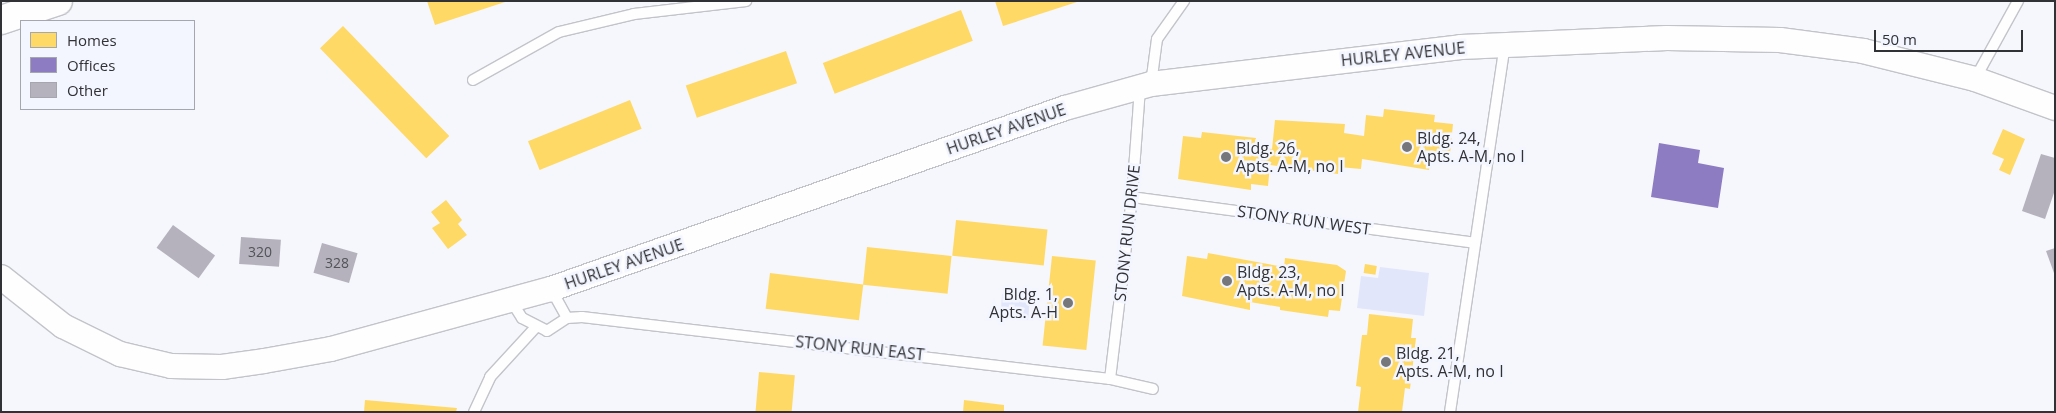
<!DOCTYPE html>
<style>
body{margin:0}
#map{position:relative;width:2056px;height:413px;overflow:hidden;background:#f6f7fc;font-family:"Open Sans",sans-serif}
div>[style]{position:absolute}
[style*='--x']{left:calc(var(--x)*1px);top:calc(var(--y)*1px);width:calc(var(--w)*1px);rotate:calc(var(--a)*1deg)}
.green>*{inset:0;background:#e2e6fb;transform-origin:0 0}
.homes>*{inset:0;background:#ffd966;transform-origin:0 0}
.offices>*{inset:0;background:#8e7cc3}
.building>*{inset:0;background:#b5b2bd;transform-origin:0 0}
.roads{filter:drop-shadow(1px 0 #c3c4c9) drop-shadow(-1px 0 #c3c4c9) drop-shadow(0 1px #c3c4c9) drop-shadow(0 -1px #c3c4c9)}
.service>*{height:10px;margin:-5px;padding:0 5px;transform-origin:5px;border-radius:5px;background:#fefeff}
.tertiary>*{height:24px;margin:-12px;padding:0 12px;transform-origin:12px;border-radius:12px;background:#fefeff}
.motorway>*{height:28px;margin:-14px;padding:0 14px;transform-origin:14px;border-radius:14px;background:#fefeff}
.dots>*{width:14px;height:14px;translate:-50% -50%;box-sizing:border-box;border:2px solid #f3f5ff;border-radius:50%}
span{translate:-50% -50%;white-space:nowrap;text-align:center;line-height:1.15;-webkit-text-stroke:5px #f3f5ff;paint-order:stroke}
.number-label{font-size:14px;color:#525258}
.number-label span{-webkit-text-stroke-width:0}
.street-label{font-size:16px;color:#313236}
.poi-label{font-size:16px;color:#313236}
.left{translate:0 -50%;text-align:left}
.right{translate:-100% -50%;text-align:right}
.frame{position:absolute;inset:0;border:2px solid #313236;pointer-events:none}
.legend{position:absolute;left:20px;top:20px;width:175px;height:90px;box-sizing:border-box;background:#f3f5ff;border:1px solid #a5a7af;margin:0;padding:6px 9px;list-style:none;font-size:15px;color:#313236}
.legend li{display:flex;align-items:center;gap:10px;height:25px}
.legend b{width:25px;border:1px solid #a5a7af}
.scale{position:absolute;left:1874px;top:30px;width:149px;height:22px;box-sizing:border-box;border:2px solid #313236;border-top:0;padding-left:6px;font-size:15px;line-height:18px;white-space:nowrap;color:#313236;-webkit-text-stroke:4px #f3f5ff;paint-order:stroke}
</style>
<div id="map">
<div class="green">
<i style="clip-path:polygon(1380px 267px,1429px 273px,1424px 316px,1357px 308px,1361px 276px,1378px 278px)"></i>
<i style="left:1002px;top:294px;width:28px;height:24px;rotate:4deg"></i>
</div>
<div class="homes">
<i style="clip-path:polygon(427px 1px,505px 1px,505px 2px,435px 25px)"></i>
<i style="clip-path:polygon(995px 1px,1077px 1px,1077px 2px,1003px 26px)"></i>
<i style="left:961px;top:10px;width:33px;height:148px;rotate:69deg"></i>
<i style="left:343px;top:26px;width:153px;height:32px;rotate:46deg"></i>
<i style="left:786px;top:51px;width:34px;height:106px;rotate:71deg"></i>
<i style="left:630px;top:100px;width:31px;height:110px;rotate:68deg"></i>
<i style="clip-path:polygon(1384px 109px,1435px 115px,1434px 122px,1453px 124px,1449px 164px,1430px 161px,1429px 170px,1362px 159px,1361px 169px,1339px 167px,1338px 174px,1270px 165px,1268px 186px,1251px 184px,1251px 190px,1178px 179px,1183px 136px,1201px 138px,1202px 132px,1256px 138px,1255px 147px,1272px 149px,1275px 120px,1345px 124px,1344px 133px,1364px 136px,1366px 115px,1383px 117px)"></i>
<i style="clip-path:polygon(2003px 129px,2025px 139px,2010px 175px,1999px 170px,2004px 159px,1992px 154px)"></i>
<i style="clip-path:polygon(446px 200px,462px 220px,458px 224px,467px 235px,448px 249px,432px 228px,440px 223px,431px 212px)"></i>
<i style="left:956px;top:220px;width:92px;height:36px;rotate:6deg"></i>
<i style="left:867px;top:247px;width:85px;height:38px;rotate:6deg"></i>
<i style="clip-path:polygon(1208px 253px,1284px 267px,1285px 258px,1337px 265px,1346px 271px,1340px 311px,1329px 310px,1328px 317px,1280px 310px,1280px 307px,1250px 302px,1250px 310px,1182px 296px,1187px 256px,1207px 259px)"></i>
<i style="left:1052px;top:256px;width:44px;height:90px;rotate:6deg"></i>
<i style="left:1365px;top:264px;width:12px;height:9px;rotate:9deg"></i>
<i style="left:770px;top:273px;width:94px;height:36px;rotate:7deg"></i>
<i style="clip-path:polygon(1369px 314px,1413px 319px,1411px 338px,1416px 338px,1410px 389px,1405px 388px,1402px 412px,1358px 412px,1361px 387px,1356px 386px,1362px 335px,1367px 335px)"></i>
<i style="left:759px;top:372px;width:36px;height:40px;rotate:5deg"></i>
<i style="clip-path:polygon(365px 400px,457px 408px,456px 412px,364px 412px)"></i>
<i style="clip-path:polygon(964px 400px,1004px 405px,1004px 412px,963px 412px)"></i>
</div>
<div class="offices">
<i style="clip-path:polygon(1659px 143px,1700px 150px,1698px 163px,1724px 168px,1718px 208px,1651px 197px)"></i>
</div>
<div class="building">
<i style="clip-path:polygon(2041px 154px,2055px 158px,2055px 190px,2045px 219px,2022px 211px)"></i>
<i style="left:173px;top:225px;width:52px;height:28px;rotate:36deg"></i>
<i style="left:241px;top:237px;width:40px;height:27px;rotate:4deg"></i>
<i style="left:322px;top:243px;width:37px;height:31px;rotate:16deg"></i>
<i style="clip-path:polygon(2055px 248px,2055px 273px,2054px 273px,2046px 251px)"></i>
</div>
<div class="roads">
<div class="service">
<i style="--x:1975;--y:79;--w:89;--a:-61.1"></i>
<i style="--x:473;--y:80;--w:98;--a:-29.2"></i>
<i style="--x:559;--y:32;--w:77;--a:-13.5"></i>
<i style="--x:634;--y:14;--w:113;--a:-6.6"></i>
<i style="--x:1151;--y:84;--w:45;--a:-82.4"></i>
<i style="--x:1157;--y:39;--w:47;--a:-54.6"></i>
<i style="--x:1132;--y:197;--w:346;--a:7.6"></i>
<i style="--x:551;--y:289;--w:33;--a:61"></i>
<i style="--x:512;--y:302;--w:19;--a:58"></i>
<i style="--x:522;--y:318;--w:28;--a:27"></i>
<i style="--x:547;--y:331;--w:24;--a:-33"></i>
<i style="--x:567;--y:318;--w:15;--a:-4"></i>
<i style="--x:582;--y:317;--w:532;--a:6.7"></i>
<i style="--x:1110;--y:379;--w:44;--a:13.1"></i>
<i style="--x:1110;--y:379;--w:183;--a:-83.1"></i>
<i style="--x:1132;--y:197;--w:110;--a:-85.8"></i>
<i style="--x:474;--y:412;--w:38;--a:-65"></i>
<i style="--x:490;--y:377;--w:67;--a:-47.4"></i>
<i style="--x:1450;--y:412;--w:371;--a:-81.5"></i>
</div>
<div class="tertiary">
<i style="--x:1;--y:277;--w:79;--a:38.3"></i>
<i style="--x:63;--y:326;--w:64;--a:26.2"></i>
<i style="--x:120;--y:354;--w:52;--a:13.2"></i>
<i style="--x:171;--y:366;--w:51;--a:1.1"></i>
<i style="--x:222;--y:367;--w:42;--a:-8.1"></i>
<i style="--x:264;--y:361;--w:68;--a:-10.2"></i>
<i style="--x:331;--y:349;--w:228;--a:-15.3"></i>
<i style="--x:551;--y:289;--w:545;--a:-19.4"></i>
<i style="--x:1065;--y:108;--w:89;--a:-15.6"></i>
<i style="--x:1151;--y:84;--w:312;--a:-6.8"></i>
<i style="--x:1461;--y:47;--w:206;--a:-2.5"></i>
<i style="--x:1667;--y:38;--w:113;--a:1"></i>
<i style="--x:1780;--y:40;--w:84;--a:7.5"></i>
<i style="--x:1863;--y:51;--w:115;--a:14"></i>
<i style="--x:1975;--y:79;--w:85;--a:19.9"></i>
</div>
<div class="motorway">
<i style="--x:1;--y:20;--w:60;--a:-18.4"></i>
</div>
</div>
<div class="dots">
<i style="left:1407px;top:147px;background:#76777b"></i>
<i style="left:1226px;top:157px;background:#76777b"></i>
<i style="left:1227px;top:281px;background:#76777b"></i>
<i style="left:1068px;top:303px;background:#76777b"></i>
<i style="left:1386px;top:362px;background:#76777b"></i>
</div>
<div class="number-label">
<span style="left:260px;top:252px">320</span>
<span style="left:337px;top:263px">328</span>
</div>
<div class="street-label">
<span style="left:1403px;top:54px;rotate:-6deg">HURLEY AVENUE</span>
<span style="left:1006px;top:129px;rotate:-19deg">HURLEY AVENUE</span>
<span style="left:1304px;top:220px;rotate:8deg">STONY RUN WEST</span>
<span style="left:1127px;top:233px;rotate:-84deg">STONY RUN DRIVE</span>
<span style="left:624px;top:264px;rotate:-19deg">HURLEY AVENUE</span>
<span style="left:860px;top:348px;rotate:6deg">STONY RUN EAST</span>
</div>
<div class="poi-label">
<span class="left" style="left:1417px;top:147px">Bldg. 24,<br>Apts. A-M, no I</span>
<span class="left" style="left:1236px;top:157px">Bldg. 26,<br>Apts. A-M, no I</span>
<span class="left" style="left:1237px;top:281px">Bldg. 23,<br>Apts. A-M, no I</span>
<span class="right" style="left:1058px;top:303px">Bldg. 1,<br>Apts. A-H</span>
<span class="left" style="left:1396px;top:362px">Bldg. 21,<br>Apts. A-M, no I</span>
</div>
<div class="frame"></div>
<ul class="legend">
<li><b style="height:14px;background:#ffd966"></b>Homes</li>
<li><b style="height:14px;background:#8e7cc3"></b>Offices</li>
<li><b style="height:14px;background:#b5b2bd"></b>Other</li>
</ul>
<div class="scale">50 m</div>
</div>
